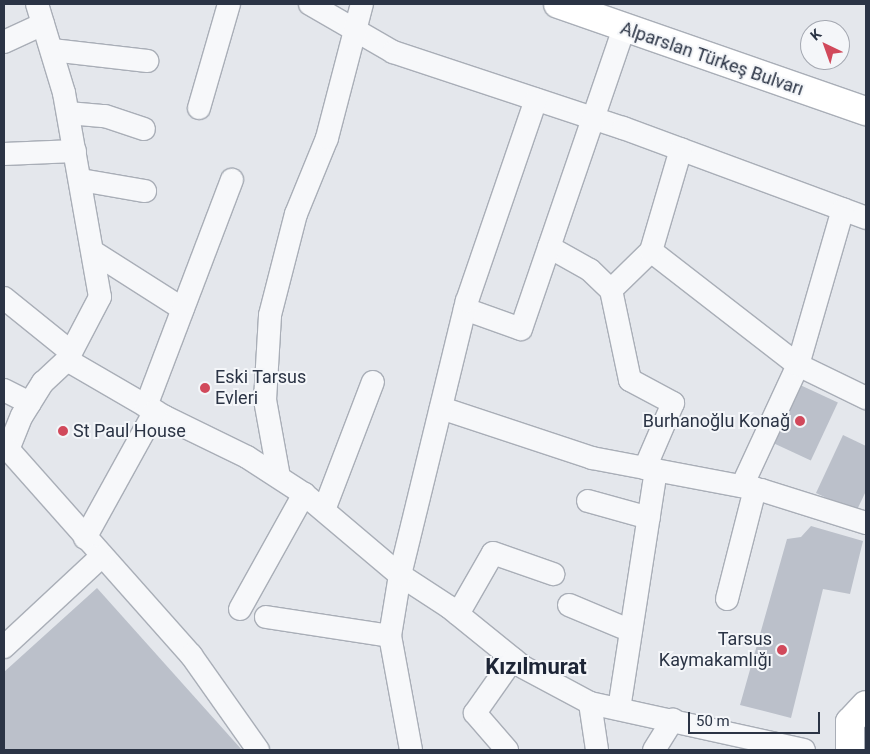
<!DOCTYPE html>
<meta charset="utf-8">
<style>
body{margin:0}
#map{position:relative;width:870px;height:754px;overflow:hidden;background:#e4e7ec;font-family:Roboto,sans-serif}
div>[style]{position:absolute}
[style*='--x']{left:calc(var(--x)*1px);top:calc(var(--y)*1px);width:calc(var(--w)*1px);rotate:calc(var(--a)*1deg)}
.building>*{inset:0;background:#bbc0ca;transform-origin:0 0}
.roads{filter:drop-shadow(1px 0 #a9aeb7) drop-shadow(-1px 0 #a9aeb7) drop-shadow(0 1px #a9aeb7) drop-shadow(0 -1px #a9aeb7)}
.minor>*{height:22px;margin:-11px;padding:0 11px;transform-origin:11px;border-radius:11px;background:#f7f8fa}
.major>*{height:28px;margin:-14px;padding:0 14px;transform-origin:14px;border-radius:14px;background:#fff}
.dots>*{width:14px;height:14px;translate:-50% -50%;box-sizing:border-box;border:2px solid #f4f6f9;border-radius:50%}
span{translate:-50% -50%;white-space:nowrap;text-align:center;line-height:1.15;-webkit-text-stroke:4px #f4f6f9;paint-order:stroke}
.street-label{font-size:18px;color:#2b3445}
.poi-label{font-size:18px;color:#2b3445}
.left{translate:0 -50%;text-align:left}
.right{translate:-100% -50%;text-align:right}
.district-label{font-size:22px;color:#1d2536;font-weight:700}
.frame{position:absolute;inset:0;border:5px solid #2b3445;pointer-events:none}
.north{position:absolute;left:800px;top:20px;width:50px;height:50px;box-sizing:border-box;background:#f4f6f9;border:1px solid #a4a8b1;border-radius:50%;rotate:318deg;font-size:14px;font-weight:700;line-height:20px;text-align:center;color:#2b3445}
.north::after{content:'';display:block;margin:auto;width:18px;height:22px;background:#d1495b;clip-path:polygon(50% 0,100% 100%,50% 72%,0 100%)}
.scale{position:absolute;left:688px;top:712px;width:132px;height:22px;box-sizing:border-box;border:2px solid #2b3445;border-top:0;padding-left:6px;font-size:15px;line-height:18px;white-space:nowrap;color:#2b3445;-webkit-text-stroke:4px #f4f6f9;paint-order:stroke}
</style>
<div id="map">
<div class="building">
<i style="left:798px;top:384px;width:44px;height:64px;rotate:25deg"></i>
<i style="clip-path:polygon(843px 435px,866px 446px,866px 491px,856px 512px,816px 493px)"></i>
<i style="clip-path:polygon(811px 526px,863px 541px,850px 594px,823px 589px,791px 718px,740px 705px,787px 539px,801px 537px)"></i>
<i style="clip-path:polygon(97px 588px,242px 750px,4px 750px,4px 672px)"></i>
</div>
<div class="roads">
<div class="minor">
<i style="--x:37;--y:4;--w:93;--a:73.1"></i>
<i style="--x:64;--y:93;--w:207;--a:80"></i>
<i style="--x:100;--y:297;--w:71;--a:117.6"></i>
<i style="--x:67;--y:360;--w:33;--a:137"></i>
<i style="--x:43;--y:382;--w:39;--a:122"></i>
<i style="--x:22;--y:415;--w:37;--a:112"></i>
<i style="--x:8;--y:449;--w:276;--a:48.4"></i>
<i style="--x:191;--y:655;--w:116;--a:54.8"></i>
<i style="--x:310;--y:4;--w:96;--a:30"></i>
<i style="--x:393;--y:52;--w:242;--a:18.3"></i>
<i style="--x:623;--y:128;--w:259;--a:20.3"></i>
<i style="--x:4;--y:42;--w:43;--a:-24.8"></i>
<i style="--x:52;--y:50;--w:96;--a:6.6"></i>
<i style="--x:199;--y:108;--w:108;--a:-73.9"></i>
<i style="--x:68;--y:113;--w:37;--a:5"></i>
<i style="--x:105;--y:116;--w:41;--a:18.4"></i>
<i style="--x:4;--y:154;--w:71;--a:-2.4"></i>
<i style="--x:81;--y:180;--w:65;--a:9.8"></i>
<i style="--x:549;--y:247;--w:47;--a:29.3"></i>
<i style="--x:590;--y:270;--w:29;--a:44"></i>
<i style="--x:611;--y:290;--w:92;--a:78.1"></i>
<i style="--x:630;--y:380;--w:49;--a:28.1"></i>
<i style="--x:673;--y:403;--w:71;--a:113.3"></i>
<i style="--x:651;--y:251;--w:186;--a:37.8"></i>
<i style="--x:798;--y:365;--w:76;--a:25.9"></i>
<i style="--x:95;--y:253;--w:104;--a:32.5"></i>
<i style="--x:611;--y:290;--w:56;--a:-44.3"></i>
<i style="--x:651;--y:251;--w:106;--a:-73.6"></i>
<i style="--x:4;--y:298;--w:86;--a:38.9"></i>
<i style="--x:465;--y:309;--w:59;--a:19.7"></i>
<i style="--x:521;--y:329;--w:317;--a:-71.1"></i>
<i style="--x:67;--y:360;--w:113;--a:30.2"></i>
<i style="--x:165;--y:417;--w:91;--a:26"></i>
<i style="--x:247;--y:457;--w:68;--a:33"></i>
<i style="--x:304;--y:494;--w:126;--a:40.2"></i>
<i style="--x:400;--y:575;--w:59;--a:33.1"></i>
<i style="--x:449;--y:607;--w:95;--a:39"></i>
<i style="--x:523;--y:667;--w:76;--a:28.2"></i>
<i style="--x:590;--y:703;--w:219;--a:12.4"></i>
<i style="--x:4;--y:390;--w:29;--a:27"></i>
<i style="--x:146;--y:406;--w:242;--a:-69.2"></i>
<i style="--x:441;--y:408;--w:159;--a:18.3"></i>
<i style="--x:592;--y:458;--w:172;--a:10.7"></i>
<i style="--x:761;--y:490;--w:110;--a:17.4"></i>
<i style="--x:279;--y:477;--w:78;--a:-100.3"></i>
<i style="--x:265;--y:400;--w:85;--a:-86.6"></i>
<i style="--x:270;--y:315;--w:104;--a:-75.6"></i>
<i style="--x:296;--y:214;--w:82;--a:-67.8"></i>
<i style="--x:327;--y:138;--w:138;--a:-75.4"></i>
<i style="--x:742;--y:486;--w:133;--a:-65.2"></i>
<i style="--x:798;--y:365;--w:162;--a:-73.9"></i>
<i style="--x:588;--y:501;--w:63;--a:15.6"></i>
<i style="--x:324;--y:510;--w:137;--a:-69.1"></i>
<i style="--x:85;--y:538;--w:145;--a:-61.1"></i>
<i style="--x:727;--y:599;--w:114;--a:-75.7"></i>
<i style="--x:569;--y:605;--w:67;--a:22.8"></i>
<i style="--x:240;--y:609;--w:132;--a:-60.9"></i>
<i style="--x:458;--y:614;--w:70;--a:-60.2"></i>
<i style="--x:493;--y:553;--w:64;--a:19.3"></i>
<i style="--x:266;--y:617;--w:125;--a:8.7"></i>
<i style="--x:4;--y:647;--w:132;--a:-42.9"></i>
<i style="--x:590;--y:703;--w:48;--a:81.5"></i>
<i style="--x:619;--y:709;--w:242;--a:-81.2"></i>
<i style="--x:411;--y:750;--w:116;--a:-100.4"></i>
<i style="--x:390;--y:636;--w:62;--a:-80.7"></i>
<i style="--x:400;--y:575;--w:282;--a:-76.3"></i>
<i style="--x:467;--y:301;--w:213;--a:-71.1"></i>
<i style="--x:507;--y:750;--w:49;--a:-130.9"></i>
<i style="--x:475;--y:713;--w:66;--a:-54.9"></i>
<i style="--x:654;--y:750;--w:36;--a:-58"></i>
</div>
<div class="major">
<i style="--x:558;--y:4;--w:326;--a:19.2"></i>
<i style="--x:850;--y:750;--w:28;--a:-90"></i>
<i style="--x:850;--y:722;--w:23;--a:-47"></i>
</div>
</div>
<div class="dots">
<i style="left:205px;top:388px;background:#d1495b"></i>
<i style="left:800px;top:421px;background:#d1495b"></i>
<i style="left:63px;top:431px;background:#d1495b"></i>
<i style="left:782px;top:650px;background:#d1495b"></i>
</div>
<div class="street-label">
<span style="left:712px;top:59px;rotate:19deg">Alparslan Türkeş Bulvarı</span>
</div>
<div class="poi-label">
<span class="left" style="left:215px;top:388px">Eski Tarsus<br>Evleri</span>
<span class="right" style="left:790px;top:421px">Burhanoğlu Konağ</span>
<span class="left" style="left:73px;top:431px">St Paul House</span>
<span class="right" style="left:772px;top:650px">Tarsus<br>Kaymakamlığı</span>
</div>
<div class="district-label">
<span style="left:536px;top:667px">Kızılmurat</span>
</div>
<div class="frame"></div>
<div class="north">K</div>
<div class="scale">50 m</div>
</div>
